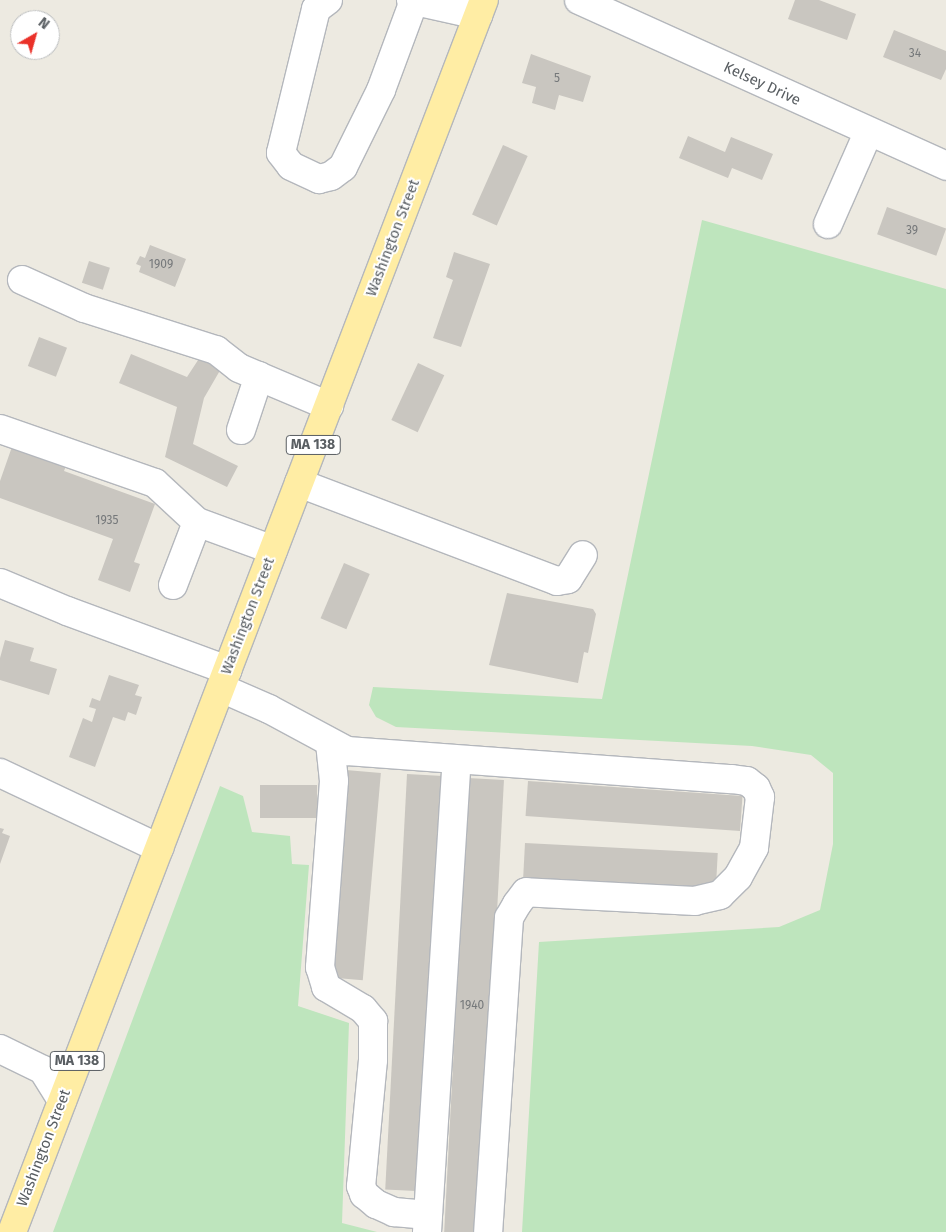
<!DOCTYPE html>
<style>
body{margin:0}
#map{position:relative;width:946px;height:1232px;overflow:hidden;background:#edeae1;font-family:"Fira Sans",sans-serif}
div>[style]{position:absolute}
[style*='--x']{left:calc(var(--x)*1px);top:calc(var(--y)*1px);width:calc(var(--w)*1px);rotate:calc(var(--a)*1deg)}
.green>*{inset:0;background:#bee5bd}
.building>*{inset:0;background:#c9c6c0;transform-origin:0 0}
.roads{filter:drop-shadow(1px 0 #b4b7bc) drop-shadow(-1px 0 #b4b7bc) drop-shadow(0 1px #b4b7bc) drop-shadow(0 -1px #b4b7bc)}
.minor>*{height:28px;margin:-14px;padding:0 14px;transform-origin:14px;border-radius:14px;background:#fff}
.major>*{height:28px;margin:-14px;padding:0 14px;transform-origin:14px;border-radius:14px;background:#ffeda4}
span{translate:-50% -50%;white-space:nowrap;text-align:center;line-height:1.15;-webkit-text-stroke:4px #fff;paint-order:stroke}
.number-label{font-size:12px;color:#75787a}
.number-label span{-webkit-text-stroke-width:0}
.shield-label span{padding:1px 4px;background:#fff;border:1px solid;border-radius:4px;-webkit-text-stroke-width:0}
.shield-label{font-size:14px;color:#595e62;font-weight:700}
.street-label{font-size:15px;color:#595e62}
.north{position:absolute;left:10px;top:10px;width:50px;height:50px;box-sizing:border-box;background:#fff;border:1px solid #bdbfc0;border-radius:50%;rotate:38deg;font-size:14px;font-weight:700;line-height:20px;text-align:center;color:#595e62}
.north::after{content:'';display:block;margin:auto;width:18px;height:22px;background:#ea3129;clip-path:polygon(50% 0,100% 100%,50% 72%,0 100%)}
</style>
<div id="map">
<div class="green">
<i style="clip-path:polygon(702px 220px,946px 289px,946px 1232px,522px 1232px,539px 942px,779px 927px,820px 910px,833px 844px,833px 773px,811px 755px,752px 746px,396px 727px,376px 717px,369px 705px,373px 687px,602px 699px)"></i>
<i style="clip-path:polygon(220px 786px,243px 796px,252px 832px,290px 836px,292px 864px,309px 865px,298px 1006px,349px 1023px,342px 1223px,377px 1232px,53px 1232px)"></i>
</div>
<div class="building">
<i style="clip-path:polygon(795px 0,819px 0,856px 14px,847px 40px,788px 19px)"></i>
<i style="clip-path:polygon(894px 30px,946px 51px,946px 69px,941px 80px,883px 57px)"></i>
<i style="clip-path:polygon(531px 54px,591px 76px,583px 102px,559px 95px,555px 110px,532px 103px,536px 87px,522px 83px)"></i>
<i style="clip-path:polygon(688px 136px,725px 152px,731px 137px,773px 154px,762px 180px,732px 168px,728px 178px,679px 158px)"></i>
<i style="left:503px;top:145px;width:27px;height:76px;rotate:24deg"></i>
<i style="left:887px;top:207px;width:63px;height:29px;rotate:20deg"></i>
<i style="clip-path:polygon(150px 245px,186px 259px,175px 287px,139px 272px,141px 266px,136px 264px,140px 256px,145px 258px)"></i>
<i style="clip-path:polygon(454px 252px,490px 264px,461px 347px,433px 338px,453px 280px,446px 277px)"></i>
<i style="left:89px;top:261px;width:22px;height:23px;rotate:18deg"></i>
<i style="left:39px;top:337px;width:30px;height:31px;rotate:21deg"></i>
<i style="clip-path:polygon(131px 354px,187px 377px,202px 354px,222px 367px,204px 398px,193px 444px,238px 466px,227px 487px,165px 457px,177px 407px,119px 383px)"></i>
<i style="left:418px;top:363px;width:29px;height:63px;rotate:25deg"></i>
<i style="clip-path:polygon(14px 441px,68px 461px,64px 471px,155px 504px,134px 562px,140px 564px,130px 592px,98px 580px,113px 539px,0 498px,0 481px)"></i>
<i style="left:344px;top:563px;width:28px;height:60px;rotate:23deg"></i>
<i style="clip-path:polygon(507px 593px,593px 609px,596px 614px,588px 653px,584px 652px,578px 683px,489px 665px)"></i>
<i style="clip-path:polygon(5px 640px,34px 648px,30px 661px,57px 669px,49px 695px,0 680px,0 658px)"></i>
<i style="clip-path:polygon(109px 675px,139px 685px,135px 695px,142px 697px,136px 715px,128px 712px,125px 721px,113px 717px,95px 767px,69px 757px,83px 718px,92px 722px,96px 709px,89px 707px,92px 698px,100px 701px)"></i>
<i style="left:346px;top:770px;width:35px;height:208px;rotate:5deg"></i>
<i style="left:407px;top:774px;width:36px;height:416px;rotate:3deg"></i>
<i style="left:468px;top:778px;width:36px;height:455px;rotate:3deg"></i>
<i style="left:528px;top:781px;width:215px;height:35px;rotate:4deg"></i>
<i style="left:260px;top:785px;width:57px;height:33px"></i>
<i style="clip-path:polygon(0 828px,4px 829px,2px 833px,10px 836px,0 864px)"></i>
<i style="left:525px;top:843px;width:193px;height:35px;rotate:3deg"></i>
</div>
<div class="roads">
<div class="minor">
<i style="--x:328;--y:0;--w:15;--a:143"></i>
<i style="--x:316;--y:9;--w:148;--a:103.7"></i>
<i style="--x:281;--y:153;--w:16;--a:52"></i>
<i style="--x:291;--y:166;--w:31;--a:25"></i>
<i style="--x:319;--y:179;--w:12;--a:-14"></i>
<i style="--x:331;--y:176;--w:15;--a:-37"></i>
<i style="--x:343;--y:167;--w:86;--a:-63.7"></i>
<i style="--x:381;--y:90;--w:95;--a:-69.7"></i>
<i style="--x:411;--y:0;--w:69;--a:12.6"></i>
<i style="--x:579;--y:0;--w:403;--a:24.3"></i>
<i style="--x:828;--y:224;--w:99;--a:-66.3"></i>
<i style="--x:22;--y:280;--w:68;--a:24.3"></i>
<i style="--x:84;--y:308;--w:139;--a:17.7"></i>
<i style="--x:216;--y:350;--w:29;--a:38"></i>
<i style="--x:239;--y:368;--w:98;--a:22.9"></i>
<i style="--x:0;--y:429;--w:164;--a:19.2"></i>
<i style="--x:155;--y:483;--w:57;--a:42.9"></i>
<i style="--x:197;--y:522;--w:81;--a:20.2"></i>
<i style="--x:241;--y:430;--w:57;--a:-71.6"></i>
<i style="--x:299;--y:483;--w:276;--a:20.8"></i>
<i style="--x:557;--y:581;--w:11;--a:-10"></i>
<i style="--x:568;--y:579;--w:28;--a:-58"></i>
<i style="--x:0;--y:583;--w:73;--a:22.7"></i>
<i style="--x:67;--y:611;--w:171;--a:20.2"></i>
<i style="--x:173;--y:585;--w:67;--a:-69.1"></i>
<i style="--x:221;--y:688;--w:52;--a:23.6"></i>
<i style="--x:269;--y:709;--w:89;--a:28.3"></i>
<i style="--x:347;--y:751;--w:386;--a:4.2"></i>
<i style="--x:732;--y:779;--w:15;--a:8"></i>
<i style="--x:747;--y:781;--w:11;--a:38"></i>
<i style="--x:756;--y:788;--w:10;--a:66"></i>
<i style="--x:760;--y:797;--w:51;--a:96.7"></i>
<i style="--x:754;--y:848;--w:33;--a:119"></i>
<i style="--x:738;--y:877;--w:25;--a:135"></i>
<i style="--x:720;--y:895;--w:26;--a:167"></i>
<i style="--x:695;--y:901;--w:169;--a:-177"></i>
<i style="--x:526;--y:892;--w:15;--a:127"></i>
<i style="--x:517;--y:904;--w:16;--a:120"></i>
<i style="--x:509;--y:918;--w:315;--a:93.8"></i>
<i style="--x:330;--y:743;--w:38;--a:84"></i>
<i style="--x:334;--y:781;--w:187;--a:94.3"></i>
<i style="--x:320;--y:967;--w:21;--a:73"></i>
<i style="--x:326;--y:987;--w:43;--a:30.7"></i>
<i style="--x:363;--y:1009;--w:16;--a:50"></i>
<i style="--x:373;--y:1021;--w:39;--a:90"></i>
<i style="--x:373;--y:1060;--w:127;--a:95.4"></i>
<i style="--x:361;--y:1186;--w:9;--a:69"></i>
<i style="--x:364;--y:1194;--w:16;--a:40"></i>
<i style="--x:376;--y:1204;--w:20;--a:24"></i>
<i style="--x:394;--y:1212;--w:34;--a:5"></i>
<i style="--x:0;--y:773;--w:176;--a:25.3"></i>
<i style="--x:0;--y:1049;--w:48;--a:26"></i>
<i style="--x:43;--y:1070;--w:36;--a:58"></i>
<i style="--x:427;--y:1232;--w:472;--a:-86.4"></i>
</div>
<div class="major">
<i style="--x:12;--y:1232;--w:1319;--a:-69.04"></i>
</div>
</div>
<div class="number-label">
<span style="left:915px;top:54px">34</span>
<span style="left:557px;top:79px">5</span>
<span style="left:912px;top:231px">39</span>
<span style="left:161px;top:265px">1909</span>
<span style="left:107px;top:521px">1935</span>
<span style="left:472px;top:1006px">1940</span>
</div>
<div class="shield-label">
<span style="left:313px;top:445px">MA 138</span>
<span style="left:77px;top:1061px">MA 138</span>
</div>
<div class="street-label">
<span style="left:762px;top:84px;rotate:25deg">Kelsey Drive</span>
<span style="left:393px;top:238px;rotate:-69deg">Washington Street</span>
<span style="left:248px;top:616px;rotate:-69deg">Washington Street</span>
<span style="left:44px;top:1148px;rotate:-69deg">Washington Street</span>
</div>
<div class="north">N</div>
</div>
